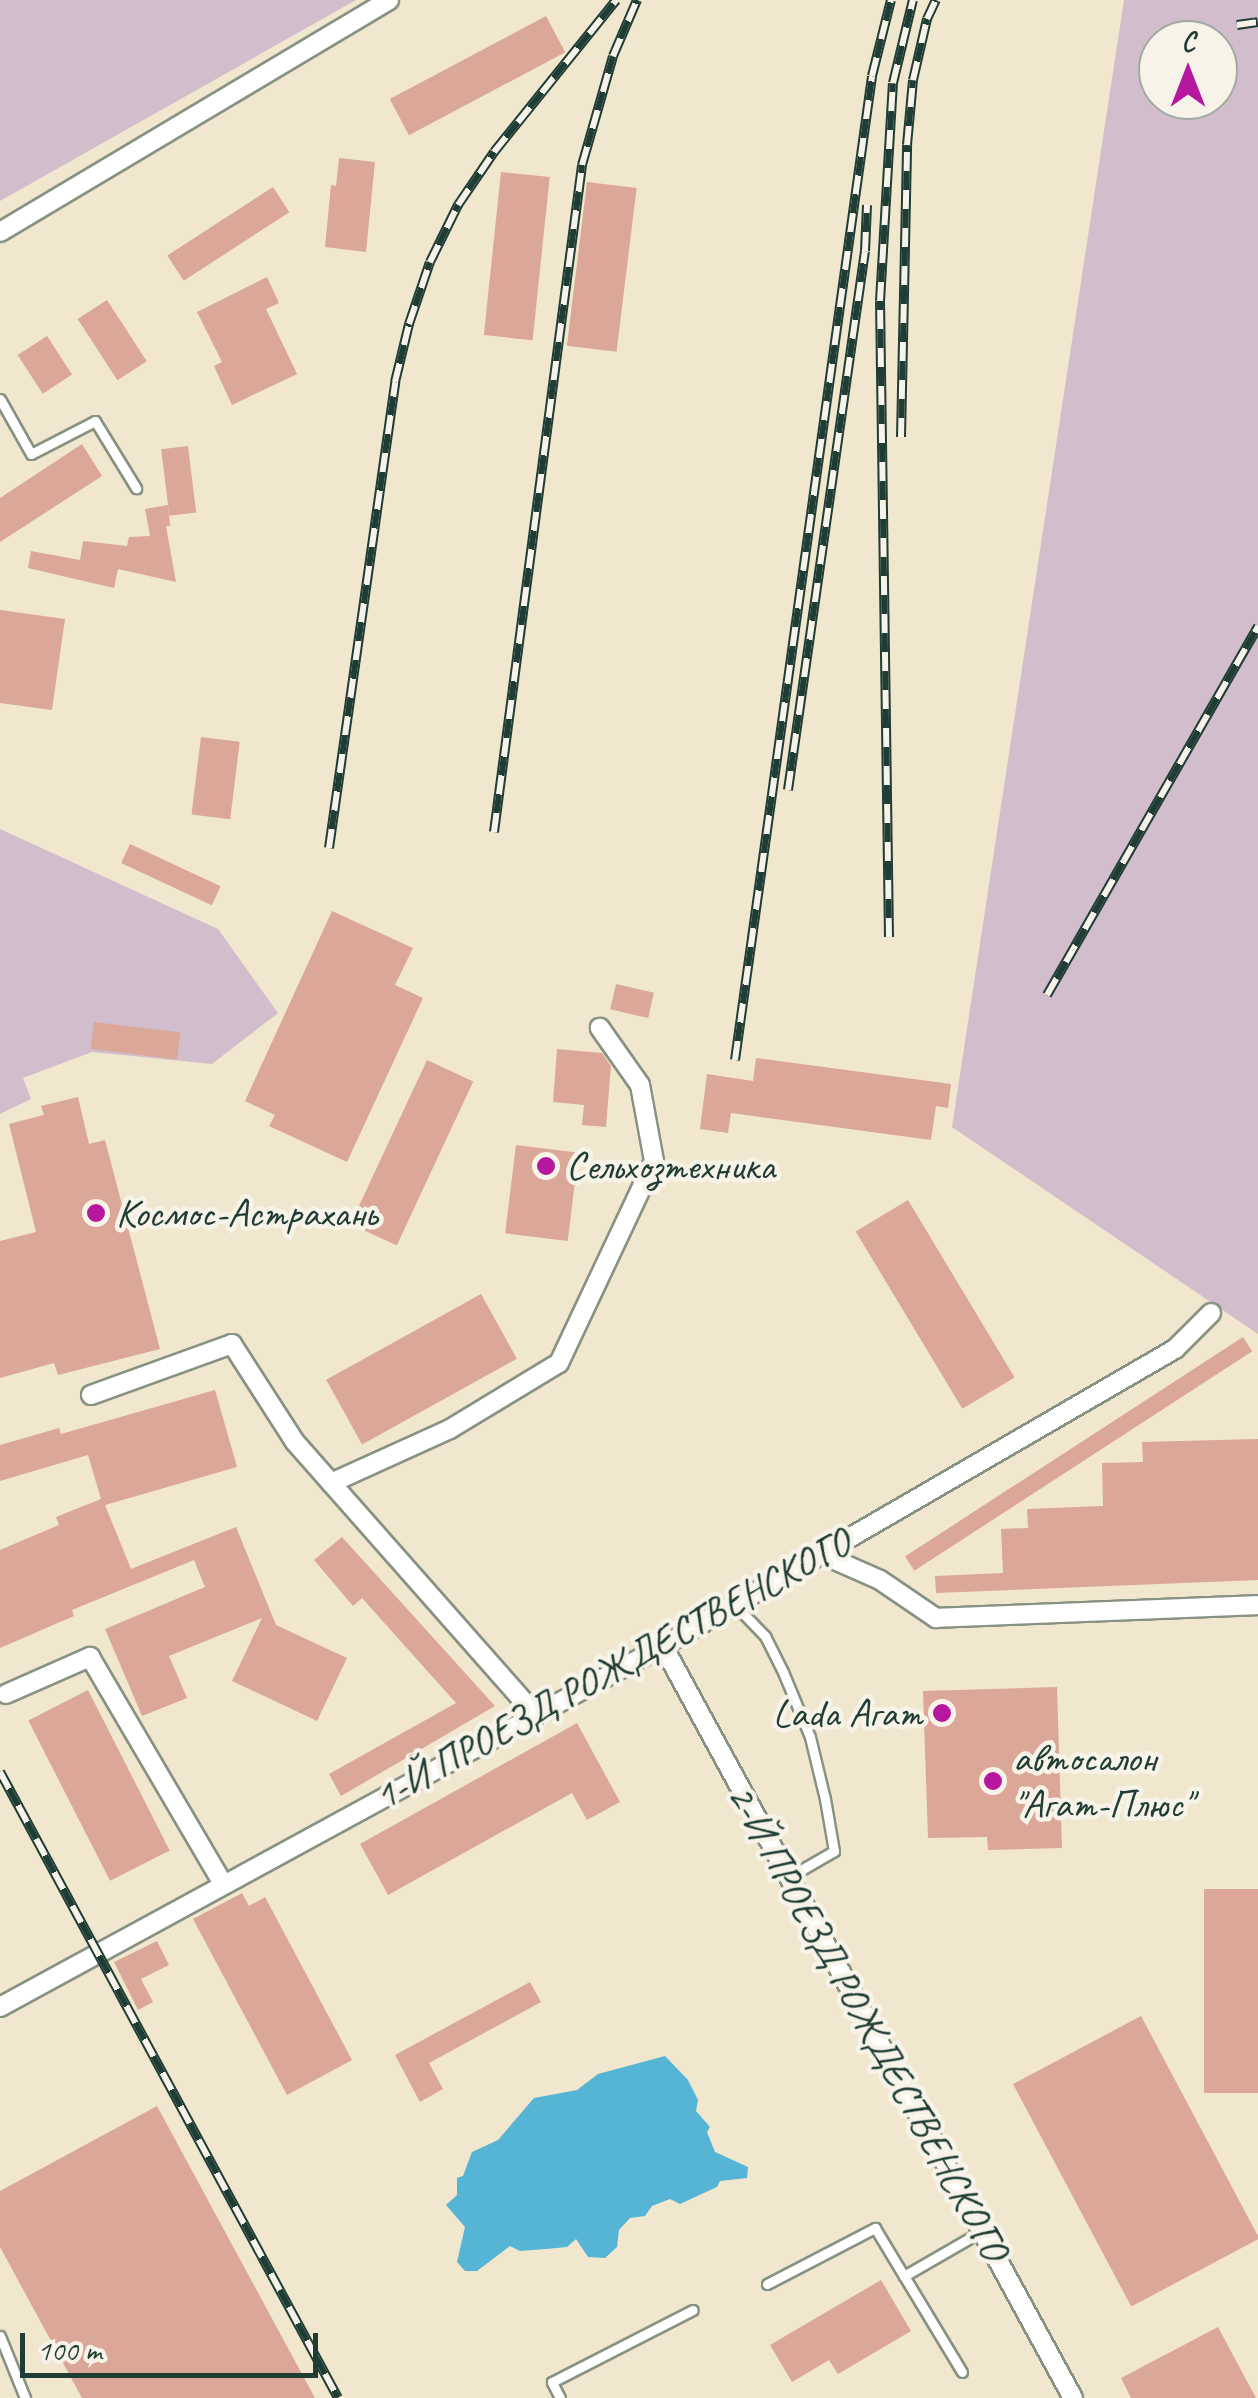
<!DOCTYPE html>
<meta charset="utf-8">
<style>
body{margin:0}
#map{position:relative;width:1258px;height:2398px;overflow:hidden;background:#f1e7cf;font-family:Caveat,sans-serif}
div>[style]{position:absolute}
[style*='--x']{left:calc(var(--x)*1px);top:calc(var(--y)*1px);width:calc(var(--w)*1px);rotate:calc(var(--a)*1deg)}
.industrial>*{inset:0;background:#d1bdcb}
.water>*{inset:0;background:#56b4d5}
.building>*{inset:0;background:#daa798;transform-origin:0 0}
.roads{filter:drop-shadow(2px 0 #889282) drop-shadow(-2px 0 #889282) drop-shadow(0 2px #889282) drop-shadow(0 -2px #889282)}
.lane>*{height:9px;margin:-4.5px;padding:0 4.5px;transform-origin:4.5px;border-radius:4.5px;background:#fff}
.street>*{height:18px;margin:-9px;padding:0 9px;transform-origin:9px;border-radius:9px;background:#fff}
.rail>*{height:10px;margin-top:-5px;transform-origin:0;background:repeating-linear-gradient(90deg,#f7f3e8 0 19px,#1f3d34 0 38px);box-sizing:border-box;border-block:2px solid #1f3d34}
.dots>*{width:28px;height:28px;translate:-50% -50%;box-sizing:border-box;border:5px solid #f7f3e8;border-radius:50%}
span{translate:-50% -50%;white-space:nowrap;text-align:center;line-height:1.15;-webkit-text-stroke:9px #f7f3e8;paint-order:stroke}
.poi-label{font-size:40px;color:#1f3d34}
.left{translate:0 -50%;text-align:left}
.right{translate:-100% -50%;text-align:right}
.street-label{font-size:40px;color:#1f3d34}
.north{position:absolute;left:1138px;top:20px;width:100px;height:100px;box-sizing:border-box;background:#f7f3e8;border:2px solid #a1aaa0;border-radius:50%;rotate:0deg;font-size:28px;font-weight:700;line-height:40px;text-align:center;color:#1f3d34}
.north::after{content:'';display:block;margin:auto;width:35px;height:45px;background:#b5179e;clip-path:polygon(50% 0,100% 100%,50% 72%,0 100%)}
.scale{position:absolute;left:20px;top:2333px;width:298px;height:45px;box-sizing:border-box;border:5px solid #1f3d34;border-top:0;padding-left:12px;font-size:30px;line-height:35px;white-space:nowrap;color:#1f3d34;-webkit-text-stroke:8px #f7f3e8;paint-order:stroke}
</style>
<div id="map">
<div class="industrial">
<i style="clip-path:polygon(0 0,356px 0,0 201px)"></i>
<i style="clip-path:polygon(evenodd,1124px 0,1258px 0,1258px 1334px,952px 1127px,1124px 0,1158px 40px,1218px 40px,1218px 100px,1158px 100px,1158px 40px)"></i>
<i style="clip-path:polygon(0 829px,218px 929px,278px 1013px,212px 1064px,92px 1052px,23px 1078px,31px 1099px,0 1114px)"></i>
</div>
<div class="water">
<i style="clip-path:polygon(665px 2056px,688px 2080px,698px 2100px,696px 2111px,710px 2127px,707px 2132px,715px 2152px,748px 2167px,747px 2178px,720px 2181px,717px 2187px,680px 2204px,670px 2199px,652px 2206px,645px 2216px,630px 2218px,619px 2230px,617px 2247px,605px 2258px,588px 2257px,576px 2239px,567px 2247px,546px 2249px,520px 2251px,510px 2246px,477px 2271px,465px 2271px,457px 2262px,465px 2227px,446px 2205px,457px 2195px,457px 2178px,463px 2176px,472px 2152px,498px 2140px,534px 2098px,577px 2090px,598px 2074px)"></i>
</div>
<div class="building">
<i style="left:546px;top:16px;width:41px;height:177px;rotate:62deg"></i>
<i style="clip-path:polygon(339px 158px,375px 162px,366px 252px,325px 247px,331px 185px,336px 186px)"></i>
<i style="left:501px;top:172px;width:49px;height:164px;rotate:6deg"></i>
<i style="left:587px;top:182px;width:50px;height:165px;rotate:7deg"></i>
<i style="left:273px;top:187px;width:30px;height:126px;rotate:57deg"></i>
<i style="clip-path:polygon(267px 277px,279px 303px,266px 309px,297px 374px,232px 405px,214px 366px,222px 362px,197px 312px)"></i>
<i style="left:107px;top:300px;width:73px;height:35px;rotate:57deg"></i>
<i style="left:47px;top:336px;width:46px;height:35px;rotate:57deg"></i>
<i style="clip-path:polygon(82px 444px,102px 476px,0 542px,0 498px)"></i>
<i style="left:188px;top:446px;width:67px;height:27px;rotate:83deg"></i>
<i style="clip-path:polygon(168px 505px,170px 526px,166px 526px,176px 582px,118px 569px,114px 588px,28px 568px,31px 551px,80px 560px,83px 541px,127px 546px,129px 537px,150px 536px,145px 509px)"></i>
<i style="clip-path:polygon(0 610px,65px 619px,52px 710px,0 703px)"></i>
<i style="left:201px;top:737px;width:39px;height:78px;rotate:7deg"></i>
<i style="left:130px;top:844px;width:100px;height:21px;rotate:25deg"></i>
<i style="clip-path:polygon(332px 911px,413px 948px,395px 985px,423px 998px,347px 1162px,269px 1126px,275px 1115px,245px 1101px)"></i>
<i style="left:616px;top:984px;width:39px;height:26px;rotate:13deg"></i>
<i style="left:94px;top:1022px;width:87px;height:27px;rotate:7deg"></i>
<i style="clip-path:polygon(557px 1049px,602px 1053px,611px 1066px,606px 1127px,582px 1125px,584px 1105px,553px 1102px)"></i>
<i style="clip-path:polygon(756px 1058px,951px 1084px,948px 1108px,936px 1106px,931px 1140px,731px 1113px,728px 1133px,700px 1129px,707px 1074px,753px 1081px)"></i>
<i style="left:427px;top:1060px;width:51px;height:181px;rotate:25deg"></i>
<i style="clip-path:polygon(78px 1097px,89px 1144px,105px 1140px,160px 1349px,58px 1375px,54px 1363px,0 1378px,0 1241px,36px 1232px,9px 1124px,44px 1115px,41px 1106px)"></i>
<i style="left:516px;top:1145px;width:63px;height:89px;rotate:7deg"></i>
<i style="left:908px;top:1200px;width:207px;height:61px;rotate:59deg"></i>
<i style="left:481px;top:1294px;width:74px;height:177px;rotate:61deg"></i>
<i style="left:1243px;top:1337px;width:17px;height:403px;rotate:57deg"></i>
<i style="clip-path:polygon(215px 1390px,237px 1467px,105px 1505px,131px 1569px,236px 1527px,276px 1625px,347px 1658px,317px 1721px,232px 1681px,262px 1618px,169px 1656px,187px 1698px,142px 1716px,105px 1629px,205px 1587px,194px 1560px,72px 1610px,74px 1616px,0 1648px,0 1550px,59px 1525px,56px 1517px,101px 1499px,88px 1455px,0 1481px,0 1445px,59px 1428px,61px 1434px)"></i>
<i style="clip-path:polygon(1258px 1439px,1258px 1580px,936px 1593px,935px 1576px,1003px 1573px,1001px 1529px,1028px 1528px,1027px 1509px,1103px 1506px,1102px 1463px,1143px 1462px,1142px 1442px)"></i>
<i style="clip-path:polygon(342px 1537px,495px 1706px,341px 1796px,329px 1774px,456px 1703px,362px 1598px,353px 1606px,314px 1560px)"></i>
<i style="clip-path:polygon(1057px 1687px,1062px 1848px,988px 1850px,987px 1837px,928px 1838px,923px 1691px)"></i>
<i style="left:88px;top:1690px;width:180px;height:67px;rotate:63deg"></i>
<i style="clip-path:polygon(577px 1723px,620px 1802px,587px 1820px,572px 1793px,388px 1895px,360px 1844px)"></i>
<i style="left:1258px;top:1889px;width:204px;height:54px;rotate:90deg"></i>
<i style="clip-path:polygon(242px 1893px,249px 1906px,265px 1897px,352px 2060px,287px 2095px,193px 1919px)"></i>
<i style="clip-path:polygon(157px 1941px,169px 1965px,141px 1979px,153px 2002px,138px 2010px,114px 1962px)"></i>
<i style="clip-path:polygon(530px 1982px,541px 2002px,429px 2063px,443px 2089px,420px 2102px,395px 2055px)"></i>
<i style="left:1141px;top:2016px;width:252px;height:145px;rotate:62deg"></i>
<i style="clip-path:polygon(157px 2106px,315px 2398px,82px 2398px,0 2247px,0 2191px)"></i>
<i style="clip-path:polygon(881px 2280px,911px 2331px,838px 2374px,829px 2360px,792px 2382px,770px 2345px)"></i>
<i style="clip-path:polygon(1218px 2327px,1256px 2398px,1131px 2398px,1121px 2378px)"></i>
</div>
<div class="roads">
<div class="lane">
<i style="--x:0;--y:399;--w:63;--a:60.6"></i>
<i style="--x:31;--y:454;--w:72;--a:-27.3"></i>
<i style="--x:95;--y:421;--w:79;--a:58.5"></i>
<i style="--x:734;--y:1604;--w:45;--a:45.9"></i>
<i style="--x:765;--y:1636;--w:40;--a:63.4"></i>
<i style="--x:783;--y:1672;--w:70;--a:67.4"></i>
<i style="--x:810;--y:1737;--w:64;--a:76.4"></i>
<i style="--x:825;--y:1799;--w:53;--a:80.2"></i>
<i style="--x:834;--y:1851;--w:52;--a:150"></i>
<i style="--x:767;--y:2284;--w:122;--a:-27.4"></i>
<i style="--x:875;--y:2228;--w:56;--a:58.9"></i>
<i style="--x:0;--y:2336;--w:67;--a:68"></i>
<i style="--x:962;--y:2372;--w:112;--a:-121.1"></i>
<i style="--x:904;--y:2276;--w:90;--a:-30"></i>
<i style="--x:560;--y:2398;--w:18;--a:-117"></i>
<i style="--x:552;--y:2382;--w:158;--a:-27.1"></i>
</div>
<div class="street">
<i style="--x:0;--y:232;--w:453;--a:-30.8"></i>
<i style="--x:91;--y:1395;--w:150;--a:-19.9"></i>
<i style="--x:232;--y:1344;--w:117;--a:57.3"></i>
<i style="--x:295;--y:1442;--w:364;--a:48.6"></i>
<i style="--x:331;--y:1483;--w:131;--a:-24.4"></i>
<i style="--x:450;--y:1429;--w:127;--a:-31.2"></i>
<i style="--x:559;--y:1363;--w:223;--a:-64.8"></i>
<i style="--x:654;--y:1161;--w:77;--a:-100.4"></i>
<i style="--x:640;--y:1085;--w:70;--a:-125.1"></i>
<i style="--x:821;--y:1554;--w:64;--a:23.8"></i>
<i style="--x:880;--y:1580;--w:68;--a:34.2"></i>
<i style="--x:936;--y:1618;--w:322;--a:-2.3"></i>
<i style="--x:663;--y:1646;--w:857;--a:61.4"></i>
<i style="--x:6;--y:1694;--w:92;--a:-23.8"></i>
<i style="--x:90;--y:1657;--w:263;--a:59.6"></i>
<i style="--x:0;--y:2007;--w:755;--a:-28.57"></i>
<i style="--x:663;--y:1646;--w:592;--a:-30.12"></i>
<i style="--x:1175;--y:1349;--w:51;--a:-45"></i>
</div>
</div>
<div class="rail">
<i style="--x:1237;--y:25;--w:21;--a:-8"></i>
<i style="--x:901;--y:437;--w:292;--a:-88.8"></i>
<i style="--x:907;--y:145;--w:65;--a:-84.7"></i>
<i style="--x:913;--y:80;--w:63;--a:-77.1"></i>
<i style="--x:927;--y:19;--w:21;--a:-65"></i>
<i style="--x:788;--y:790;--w:544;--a:-81.87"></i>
<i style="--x:865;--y:251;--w:46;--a:-87.5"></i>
<i style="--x:494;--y:832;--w:673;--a:-82.48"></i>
<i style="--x:582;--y:165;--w:113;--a:-74.1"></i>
<i style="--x:613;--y:56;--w:61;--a:-66.8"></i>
<i style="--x:329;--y:848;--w:471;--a:-81.9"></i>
<i style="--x:395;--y:382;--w:60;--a:-76.4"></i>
<i style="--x:409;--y:324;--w:65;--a:-71.3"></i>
<i style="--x:430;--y:262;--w:64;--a:-63.8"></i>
<i style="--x:458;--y:205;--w:64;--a:-55.8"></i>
<i style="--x:494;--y:152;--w:195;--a:-51.2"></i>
<i style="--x:889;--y:937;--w:636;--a:-90.81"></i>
<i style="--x:880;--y:301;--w:218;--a:-86.6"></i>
<i style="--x:893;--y:83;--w:85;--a:-76.5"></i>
<i style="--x:1047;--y:995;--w:425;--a:-60.2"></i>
<i style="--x:735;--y:1060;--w:993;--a:-82.07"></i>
<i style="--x:872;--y:76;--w:78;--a:-76"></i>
<i style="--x:0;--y:1772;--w:711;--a:61.63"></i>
</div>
<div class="dots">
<i style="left:546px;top:1166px;background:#b5179e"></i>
<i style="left:96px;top:1213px;background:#b5179e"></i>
<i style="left:942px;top:1713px;background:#b5179e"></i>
<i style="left:993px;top:1781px;background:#b5179e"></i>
</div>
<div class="poi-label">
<span class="left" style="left:566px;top:1166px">Сельхозтехника</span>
<span class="left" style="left:116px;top:1213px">Космос-Астрахань</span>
<span class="right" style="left:922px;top:1713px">Lada Агат</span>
<span class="left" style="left:1013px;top:1781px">автосалон<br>"Агат-Плюс"</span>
</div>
<div class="street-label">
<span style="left:612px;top:1669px;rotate:-29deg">1-Й ПРОЕЗД РОЖДЕСТВЕНСКОГО</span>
<span style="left:868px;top:2022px;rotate:61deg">2-Й ПРОЕЗД РОЖДЕСТВЕНСКОГО</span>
</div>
<div class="north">С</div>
<div class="scale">100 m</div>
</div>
